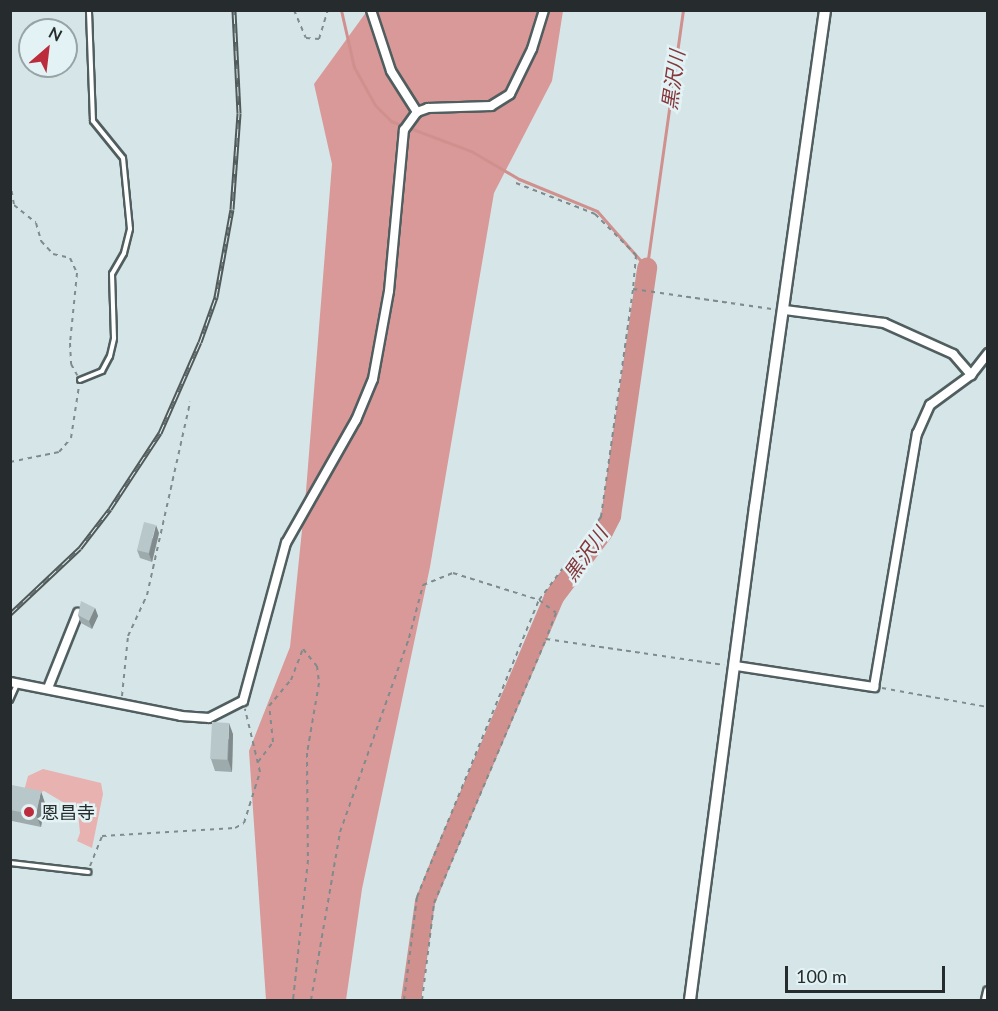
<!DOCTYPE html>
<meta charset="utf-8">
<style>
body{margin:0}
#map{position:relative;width:998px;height:1011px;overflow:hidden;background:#d6e6e8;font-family:Lato,"Noto Sans JP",sans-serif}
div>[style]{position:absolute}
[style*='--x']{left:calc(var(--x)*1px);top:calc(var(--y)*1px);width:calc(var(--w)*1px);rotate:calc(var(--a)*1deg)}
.green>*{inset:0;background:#e7b2b0}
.forest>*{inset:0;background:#d99998}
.stream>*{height:3px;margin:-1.5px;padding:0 1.5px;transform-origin:1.5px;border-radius:1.5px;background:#cf908e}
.river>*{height:20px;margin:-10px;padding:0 10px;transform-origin:10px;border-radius:10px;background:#cf908e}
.path>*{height:2px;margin-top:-1px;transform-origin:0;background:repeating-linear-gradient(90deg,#808b8d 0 4.5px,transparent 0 9px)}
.roads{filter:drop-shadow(2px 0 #505e5f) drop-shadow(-2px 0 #505e5f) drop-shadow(0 2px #505e5f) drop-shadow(0 -2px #505e5f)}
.service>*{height:4px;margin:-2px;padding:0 2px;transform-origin:2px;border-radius:2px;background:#fff}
.minor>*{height:8px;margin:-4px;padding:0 4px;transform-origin:4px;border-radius:4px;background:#fff}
.tertiary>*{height:10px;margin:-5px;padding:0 5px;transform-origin:5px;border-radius:5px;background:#fff}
.rail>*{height:5px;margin-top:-2.5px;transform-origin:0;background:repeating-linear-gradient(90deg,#e3f3f5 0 9px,#515a5b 0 18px);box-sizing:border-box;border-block:2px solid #515a5b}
.wall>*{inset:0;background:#9eabad}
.shaded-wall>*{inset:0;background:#818b8d}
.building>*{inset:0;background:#b8c7c9;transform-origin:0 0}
.dots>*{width:16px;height:16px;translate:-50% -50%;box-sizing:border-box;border:3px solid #e3f3f5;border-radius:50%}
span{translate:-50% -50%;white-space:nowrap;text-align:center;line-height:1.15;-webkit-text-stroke:5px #e3f3f5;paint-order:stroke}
.poi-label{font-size:18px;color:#262c2d}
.left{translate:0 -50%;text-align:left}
.water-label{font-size:20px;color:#85373a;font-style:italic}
.frame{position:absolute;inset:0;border:12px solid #262c2d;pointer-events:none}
.north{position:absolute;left:18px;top:18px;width:60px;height:60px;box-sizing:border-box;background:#e3f3f5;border:2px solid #97a3a5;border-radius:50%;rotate:28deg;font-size:16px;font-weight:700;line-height:24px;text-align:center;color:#262c2d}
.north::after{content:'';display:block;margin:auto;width:21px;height:27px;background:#bc2c3c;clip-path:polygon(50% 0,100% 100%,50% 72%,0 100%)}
.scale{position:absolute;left:785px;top:966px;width:160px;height:27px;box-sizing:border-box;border:3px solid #262c2d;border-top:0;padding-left:8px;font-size:18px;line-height:21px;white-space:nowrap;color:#262c2d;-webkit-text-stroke:4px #e3f3f5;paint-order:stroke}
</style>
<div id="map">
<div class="green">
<i style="clip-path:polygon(43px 769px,101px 783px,103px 794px,92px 848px,77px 841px,80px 833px,78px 811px,44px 791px,32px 795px,24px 791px,28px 776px)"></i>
</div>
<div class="forest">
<i style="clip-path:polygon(367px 11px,563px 11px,552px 81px,494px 193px,430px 567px,362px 889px,346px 1000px,266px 1000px,249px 751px,290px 647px,306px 491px,332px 164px,314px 84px)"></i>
</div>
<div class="stream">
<i style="--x:341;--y:10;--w:58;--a:77.2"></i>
<i style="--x:354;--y:67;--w:43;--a:61.1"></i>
<i style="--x:375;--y:105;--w:23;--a:45"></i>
<i style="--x:391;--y:121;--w:85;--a:20.6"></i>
<i style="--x:471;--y:151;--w:56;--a:30.3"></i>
<i style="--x:519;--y:179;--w:84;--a:22.3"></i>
<i style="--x:597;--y:211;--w:76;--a:48.7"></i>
<i style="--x:647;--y:266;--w:259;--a:-82"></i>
</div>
<div class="river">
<i style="--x:411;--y:1000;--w:99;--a:-81.9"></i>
<i style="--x:425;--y:902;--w:45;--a:-68"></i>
<i style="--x:442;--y:860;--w:286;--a:-66.9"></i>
<i style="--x:554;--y:597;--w:81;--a:-53"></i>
<i style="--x:603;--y:532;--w:18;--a:-63"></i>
<i style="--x:611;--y:516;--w:251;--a:-81.7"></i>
</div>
<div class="path">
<i style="--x:294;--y:10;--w:30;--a:67"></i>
<i style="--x:306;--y:38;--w:13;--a:4"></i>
<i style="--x:319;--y:39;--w:30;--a:-73"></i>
<i style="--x:10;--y:182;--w:23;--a:80"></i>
<i style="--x:14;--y:205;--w:28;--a:39"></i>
<i style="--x:36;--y:223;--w:19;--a:74"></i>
<i style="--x:41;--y:241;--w:18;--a:47"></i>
<i style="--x:53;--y:254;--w:17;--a:13"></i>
<i style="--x:70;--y:258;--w:17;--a:65"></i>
<i style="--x:77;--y:273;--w:70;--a:95.7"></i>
<i style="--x:70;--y:343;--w:21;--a:87"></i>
<i style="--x:71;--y:364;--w:13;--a:61"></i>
<i style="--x:516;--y:183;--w:85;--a:21.4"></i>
<i style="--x:595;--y:214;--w:58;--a:45"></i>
<i style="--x:636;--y:255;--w:34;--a:95"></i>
<i style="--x:633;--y:289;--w:140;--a:8.2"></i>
<i style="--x:10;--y:462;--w:50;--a:-11.5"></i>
<i style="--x:59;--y:452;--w:18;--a:-49"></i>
<i style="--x:71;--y:438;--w:53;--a:-81.3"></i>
<i style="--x:882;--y:688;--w:108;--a:10.2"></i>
<i style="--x:122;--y:696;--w:60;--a:-84.3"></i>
<i style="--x:128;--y:636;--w:45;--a:-65.1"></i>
<i style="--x:147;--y:595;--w:198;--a:-77.4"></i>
<i style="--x:258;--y:762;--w:25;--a:-53"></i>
<i style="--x:273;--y:742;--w:36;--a:-96"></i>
<i style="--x:269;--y:706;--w:34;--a:-50"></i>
<i style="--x:291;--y:680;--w:33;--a:-69"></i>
<i style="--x:303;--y:649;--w:22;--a:51"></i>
<i style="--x:317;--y:666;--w:17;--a:83"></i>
<i style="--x:319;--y:683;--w:71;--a:99.7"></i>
<i style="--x:307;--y:753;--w:107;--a:89.5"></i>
<i style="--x:308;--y:860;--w:141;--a:96.1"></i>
<i style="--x:90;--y:866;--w:32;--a:-68"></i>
<i style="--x:102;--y:836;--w:133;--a:-3.4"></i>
<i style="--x:235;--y:828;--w:10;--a:-29"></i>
<i style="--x:244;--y:823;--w:53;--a:-72.6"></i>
<i style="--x:260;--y:772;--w:65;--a:-103.4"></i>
<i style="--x:311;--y:1000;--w:170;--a:-80.2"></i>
<i style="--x:340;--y:832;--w:206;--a:-70.4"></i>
<i style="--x:409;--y:638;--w:55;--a:-75.2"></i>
<i style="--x:423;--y:585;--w:32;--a:-22"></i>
<i style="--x:453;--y:573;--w:90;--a:17.4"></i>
<i style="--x:539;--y:600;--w:21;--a:37"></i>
<i style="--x:556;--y:613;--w:28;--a:111"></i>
<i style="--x:546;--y:639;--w:180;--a:8.3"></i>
<i style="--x:404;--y:1000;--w:104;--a:-82.8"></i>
<i style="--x:417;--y:897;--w:321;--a:-67.7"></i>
<i style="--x:539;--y:600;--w:104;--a:-53.2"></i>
<i style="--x:601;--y:517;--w:230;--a:-82"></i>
<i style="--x:422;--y:1000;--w:98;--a:-82.9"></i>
<i style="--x:434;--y:903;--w:287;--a:-67"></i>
</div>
<div class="roads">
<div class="service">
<i style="--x:80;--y:380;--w:24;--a:-22"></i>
<i style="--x:102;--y:371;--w:17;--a:-62"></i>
<i style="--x:110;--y:356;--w:18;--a:-77"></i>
<i style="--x:114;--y:338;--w:64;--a:-91.8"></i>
<i style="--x:112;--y:274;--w:24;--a:-60"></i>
<i style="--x:124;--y:253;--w:25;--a:-76"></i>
<i style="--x:130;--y:229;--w:71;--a:-95.6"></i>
<i style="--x:123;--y:158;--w:48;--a:-129"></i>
<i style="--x:93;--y:121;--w:111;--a:-92.1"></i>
<i style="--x:10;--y:700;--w:17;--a:-66"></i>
<i style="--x:10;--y:863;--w:79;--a:6.6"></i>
</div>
<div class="minor">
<i style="--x:371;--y:10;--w:64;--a:71.8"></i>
<i style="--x:391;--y:71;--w:49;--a:57.6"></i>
<i style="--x:785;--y:310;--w:100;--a:7.5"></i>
<i style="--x:884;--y:323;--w:76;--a:24.2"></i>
<i style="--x:953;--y:354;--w:28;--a:49"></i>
<i style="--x:736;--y:666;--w:140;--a:8.7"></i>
<i style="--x:874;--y:687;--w:257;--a:-80.4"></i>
<i style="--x:917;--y:434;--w:32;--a:-66"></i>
<i style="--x:930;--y:405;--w:51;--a:-36.2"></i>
<i style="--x:971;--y:375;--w:28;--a:-52"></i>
<i style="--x:10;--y:682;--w:174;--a:11.2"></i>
<i style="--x:181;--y:716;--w:28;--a:4"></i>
<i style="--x:209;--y:718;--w:38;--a:-27"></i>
<i style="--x:243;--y:701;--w:164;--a:-74.8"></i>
<i style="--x:286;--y:543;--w:142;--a:-60.4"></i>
<i style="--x:356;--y:420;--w:44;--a:-67.5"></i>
<i style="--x:373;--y:379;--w:89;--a:-79.7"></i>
<i style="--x:389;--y:291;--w:162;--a:-84.7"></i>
<i style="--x:404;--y:130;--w:22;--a:-54"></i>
<i style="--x:417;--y:112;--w:12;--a:-20"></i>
<i style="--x:428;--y:108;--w:63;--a:-1.8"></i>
<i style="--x:491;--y:106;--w:22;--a:-32"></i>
<i style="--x:510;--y:94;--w:50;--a:-63.9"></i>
<i style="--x:532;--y:49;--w:41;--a:-72.9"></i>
<i style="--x:48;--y:688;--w:81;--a:-68.2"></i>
<i style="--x:986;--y:1000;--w:9;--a:-77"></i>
</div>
<div class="tertiary">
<i style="--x:690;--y:1000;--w:497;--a:-82.5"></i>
<i style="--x:755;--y:507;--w:502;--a:-81.98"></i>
</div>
</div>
<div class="rail">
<i style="--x:10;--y:614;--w:96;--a:-43.3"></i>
<i style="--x:80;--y:548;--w:49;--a:-52.4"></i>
<i style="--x:110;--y:509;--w:91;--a:-56.7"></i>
<i style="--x:160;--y:433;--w:99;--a:-66.3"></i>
<i style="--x:200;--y:342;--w:48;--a:-70.4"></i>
<i style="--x:216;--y:297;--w:89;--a:-79.7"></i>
<i style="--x:232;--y:209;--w:96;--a:-85.8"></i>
<i style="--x:239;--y:113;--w:103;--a:-92.8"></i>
</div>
<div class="wall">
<i style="clip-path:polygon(159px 533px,152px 562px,140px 558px,137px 550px)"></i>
<i style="clip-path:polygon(95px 608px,98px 616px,92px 629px,81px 623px,78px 615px)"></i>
<i style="clip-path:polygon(233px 734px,232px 772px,215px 771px,211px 759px)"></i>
<i style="clip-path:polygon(10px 793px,45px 803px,41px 827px,12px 821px,10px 818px)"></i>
</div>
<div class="shaded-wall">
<i style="clip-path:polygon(156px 525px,159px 533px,152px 562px,149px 554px)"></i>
<i style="clip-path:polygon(95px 608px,98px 616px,92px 629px,89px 621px)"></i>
<i style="clip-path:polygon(229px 723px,233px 734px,232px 772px,228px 760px)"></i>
<i style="clip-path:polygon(41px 791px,45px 803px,41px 827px,36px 815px)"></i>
</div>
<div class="building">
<i style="left:144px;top:522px;width:12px;height:29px;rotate:14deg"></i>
<i style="clip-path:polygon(81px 601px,95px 608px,89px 621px,78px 615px)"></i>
<i style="left:212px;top:722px;width:17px;height:37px;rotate:3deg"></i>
<i style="clip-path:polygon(12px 785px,41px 791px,36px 815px,10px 810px,10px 793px)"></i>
</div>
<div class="dots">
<i style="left:29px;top:812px;background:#bc2c3c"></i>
</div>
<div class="poi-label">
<span class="left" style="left:41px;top:812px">恩昌寺</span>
</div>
<div class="water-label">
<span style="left:673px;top:80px;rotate:-82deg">黒沢川</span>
<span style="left:585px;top:554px;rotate:-55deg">黒沢川</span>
</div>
<div class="frame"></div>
<div class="north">N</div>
<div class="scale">100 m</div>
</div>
